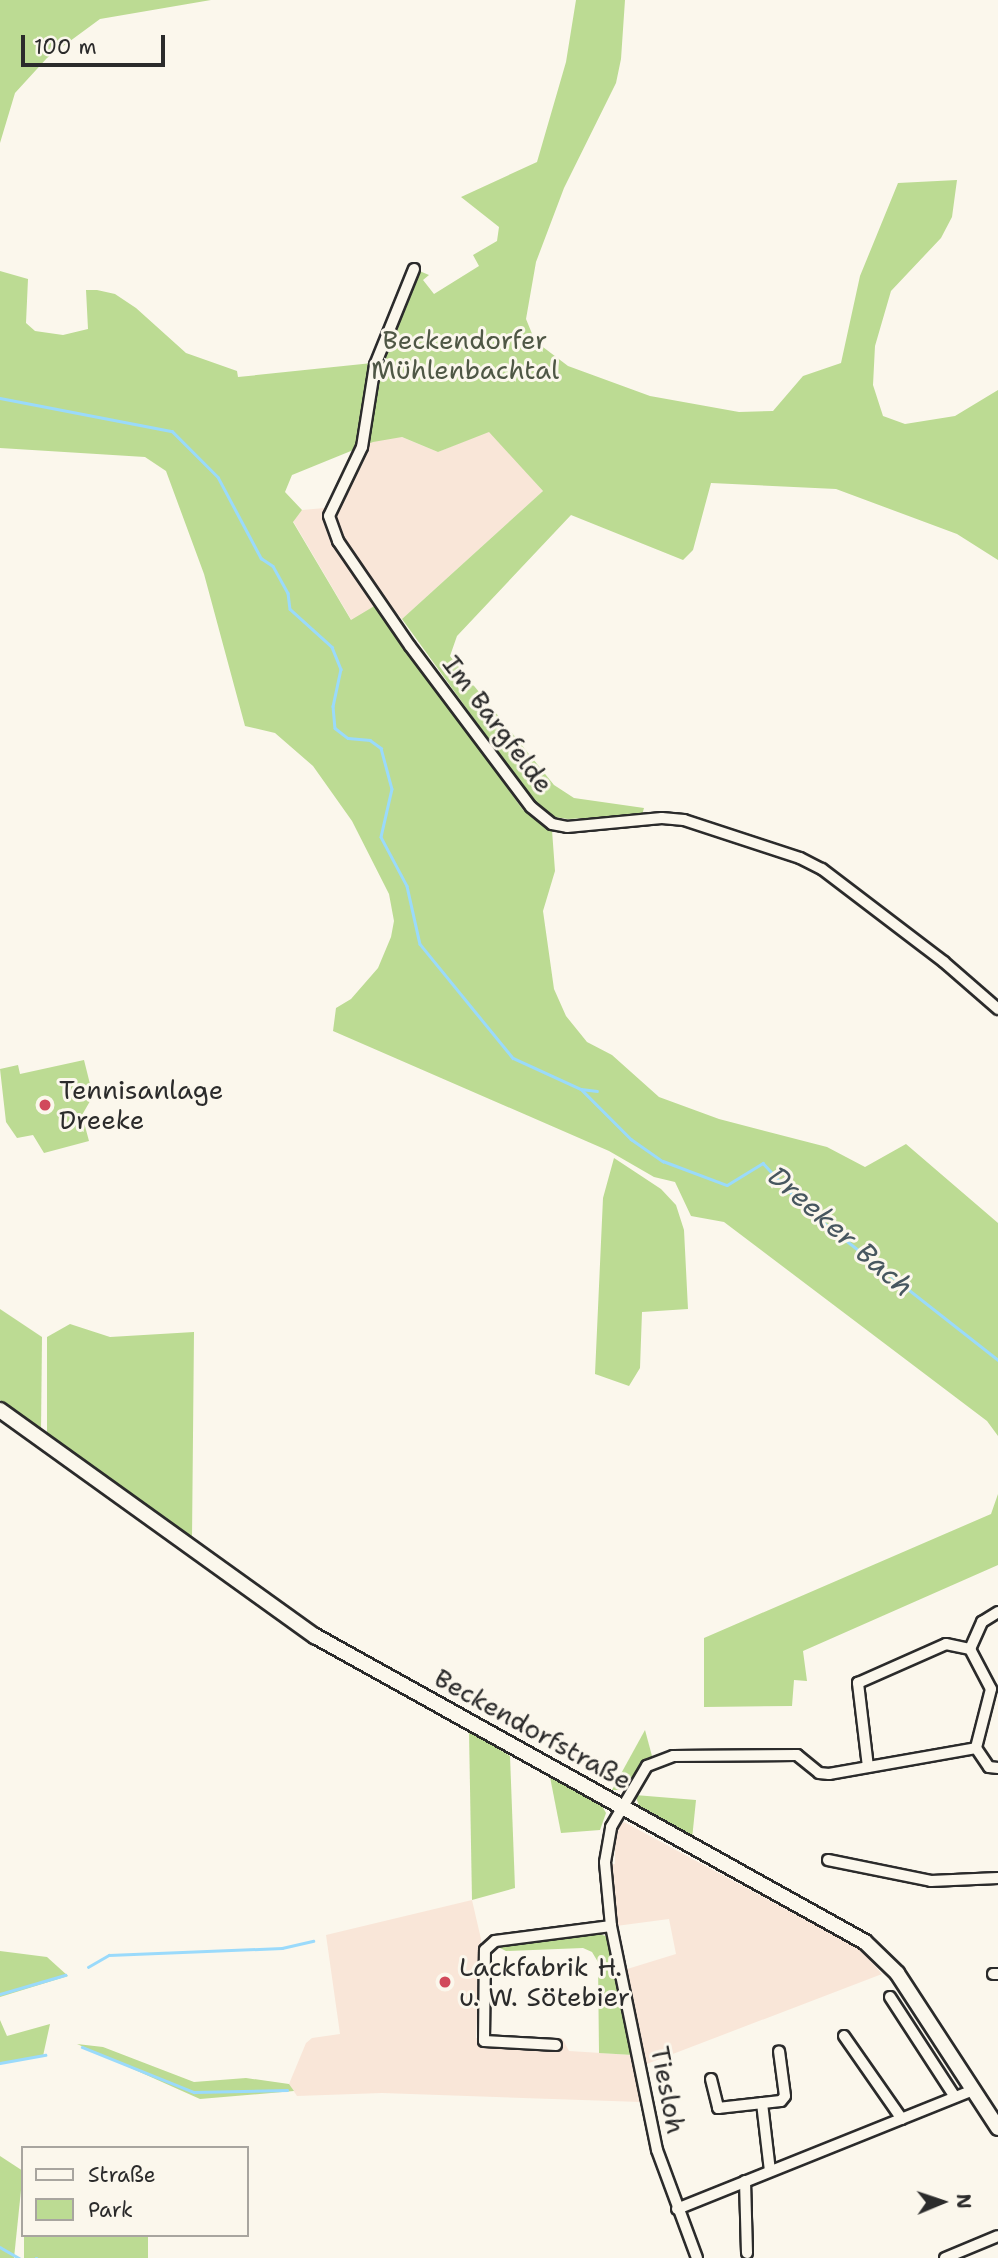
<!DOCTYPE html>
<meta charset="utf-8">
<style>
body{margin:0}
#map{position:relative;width:998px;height:2258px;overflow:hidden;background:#fbf7ec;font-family:"Shantell Sans",sans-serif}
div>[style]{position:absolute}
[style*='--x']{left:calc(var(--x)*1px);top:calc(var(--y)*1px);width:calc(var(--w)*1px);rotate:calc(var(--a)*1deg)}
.built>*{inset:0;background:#f9e6d8}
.green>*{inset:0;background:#bcdb93;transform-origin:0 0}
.stream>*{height:2.5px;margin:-1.25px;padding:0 1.25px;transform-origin:1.25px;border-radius:1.25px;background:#9adafb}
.roads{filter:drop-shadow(2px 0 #2b2b2b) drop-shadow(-2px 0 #2b2b2b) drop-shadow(0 2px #2b2b2b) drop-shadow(0 -2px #2b2b2b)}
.minor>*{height:10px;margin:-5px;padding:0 5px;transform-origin:5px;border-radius:5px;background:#fbf7ec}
.tertiary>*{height:14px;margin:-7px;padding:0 7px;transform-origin:7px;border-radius:7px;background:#fbf7ec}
.dots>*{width:19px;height:19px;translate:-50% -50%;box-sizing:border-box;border:4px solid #fbf7ec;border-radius:50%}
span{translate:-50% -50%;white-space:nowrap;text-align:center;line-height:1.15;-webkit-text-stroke:6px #fbf7ec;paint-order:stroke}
.park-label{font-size:26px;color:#4f5745}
.street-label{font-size:26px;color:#2b2b2b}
.poi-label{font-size:26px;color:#2b2b2b}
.left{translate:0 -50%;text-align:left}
.water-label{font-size:28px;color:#47575f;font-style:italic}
.legend{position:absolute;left:21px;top:2146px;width:228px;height:91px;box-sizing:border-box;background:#fbf7ec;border:2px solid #a8a59f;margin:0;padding:9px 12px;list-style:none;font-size:21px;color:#2b2b2b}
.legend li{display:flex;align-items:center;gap:14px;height:35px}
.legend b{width:35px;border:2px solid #a8a59f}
.north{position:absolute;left:907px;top:2167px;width:70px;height:70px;-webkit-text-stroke:5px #fbf7ec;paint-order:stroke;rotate:88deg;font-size:19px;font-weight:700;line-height:28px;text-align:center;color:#2b2b2b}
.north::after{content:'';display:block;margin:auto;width:24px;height:32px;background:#2b2b2b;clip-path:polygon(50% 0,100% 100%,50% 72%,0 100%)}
.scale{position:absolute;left:21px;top:35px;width:144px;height:32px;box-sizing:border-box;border:4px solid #2b2b2b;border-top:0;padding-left:9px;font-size:21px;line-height:24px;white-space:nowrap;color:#2b2b2b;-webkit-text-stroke:5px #fbf7ec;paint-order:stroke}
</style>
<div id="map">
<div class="built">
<i style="clip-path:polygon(489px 431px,543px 491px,402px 619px,385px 599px,352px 621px,293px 521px,302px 510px,336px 507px,371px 434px,397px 435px,438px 452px)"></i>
<i style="clip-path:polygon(624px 1822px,861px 1950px,882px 1974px,644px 2065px,624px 1970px,676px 1954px,669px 1919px,616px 1926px,609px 1864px,615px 1864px,615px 1829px)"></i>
<i style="clip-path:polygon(472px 1900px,481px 1939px,476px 2038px,562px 2038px,569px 2051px,633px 2055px,641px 2102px,382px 2093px,297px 2096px,289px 2084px,306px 2043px,312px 2038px,340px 2034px,326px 1935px)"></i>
</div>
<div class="green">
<i style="clip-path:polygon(0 0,211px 0,100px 19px,47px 58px,15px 93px,0 143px)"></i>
<i style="clip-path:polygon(576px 0,625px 0,621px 59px,616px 83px,564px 188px,536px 262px,526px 319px,535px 341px,568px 366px,650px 396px,739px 412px,773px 411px,803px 376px,841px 363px,860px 276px,898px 183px,957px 180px,952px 217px,941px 238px,891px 291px,875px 346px,873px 385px,883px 416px,905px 424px,955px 416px,998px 390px,998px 560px,957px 534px,836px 489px,711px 483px,693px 550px,683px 560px,571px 515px,457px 636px,450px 656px,554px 785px,574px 798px,644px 808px,642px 815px,568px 819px,554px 817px,535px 803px,402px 619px,543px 491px,489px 432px,438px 452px,402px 437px,373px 442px,292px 475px,285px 492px,302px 510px,293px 522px,351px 620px,376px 605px,523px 810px,552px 830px,555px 871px,543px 911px,554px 989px,566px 1016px,587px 1042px,612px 1055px,659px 1097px,719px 1119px,827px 1147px,865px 1167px,906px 1144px,998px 1223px,998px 1436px,987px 1421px,724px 1222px,691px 1216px,675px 1182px,654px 1177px,609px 1151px,333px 1031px,336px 1008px,351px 999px,378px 968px,391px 937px,394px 921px,389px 894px,352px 821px,313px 766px,275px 733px,245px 726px,204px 574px,166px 471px,145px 457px,0 448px,0 271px,28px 279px,26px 323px,35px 331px,63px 335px,88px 329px,86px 290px,97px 290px,115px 294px,136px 308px,186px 353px,237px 371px,238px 377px,382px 362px,417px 270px,429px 275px,423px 280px,434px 294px,479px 266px,473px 255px,497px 241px,499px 227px,461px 197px,537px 162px,566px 62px)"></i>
<i style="clip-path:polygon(84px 1060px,93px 1096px,82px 1115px,89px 1141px,44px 1153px,33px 1135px,17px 1138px,6px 1122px,0 1069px,18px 1065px,20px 1074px)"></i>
<i style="clip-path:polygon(614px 1158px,661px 1189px,676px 1205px,684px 1230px,688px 1309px,642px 1312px,640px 1368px,629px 1386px,595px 1374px,603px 1198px)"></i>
<i style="clip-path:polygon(0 1309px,42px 1337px,41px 1431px,0 1400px)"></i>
<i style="clip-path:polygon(70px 1324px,110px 1337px,194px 1332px,192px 1539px,47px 1435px,47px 1337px)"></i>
<i style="clip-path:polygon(998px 1494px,998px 1565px,803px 1651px,807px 1681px,794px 1680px,792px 1706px,704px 1707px,704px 1638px,991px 1514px)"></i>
<i style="clip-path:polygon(645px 1730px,652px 1756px,623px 1790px,612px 1790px)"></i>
<i style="clip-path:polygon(469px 1731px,510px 1756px,515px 1888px,472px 1900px)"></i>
<i style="clip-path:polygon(550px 1777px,602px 1806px,606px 1813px,600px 1830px,561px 1833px)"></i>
<i style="clip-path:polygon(635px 1795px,696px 1800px,692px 1839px,640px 1808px)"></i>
<i style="clip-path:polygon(600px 1934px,608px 1937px,633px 2055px,599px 2053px,598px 1962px,592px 1952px,583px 1948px,506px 1951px,496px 1946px)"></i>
<i style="clip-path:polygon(0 1951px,47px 1957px,68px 1976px,0 1997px)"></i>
<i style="clip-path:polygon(0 2020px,7px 2036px,50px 2024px,43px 2056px,0 2063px)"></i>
<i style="clip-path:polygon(77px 2044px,103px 2047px,194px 2082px,246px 2078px,289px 2084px,294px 2091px,200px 2099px)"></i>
<i style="clip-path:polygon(0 2156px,23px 2171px,14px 2258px,0 2258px)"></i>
<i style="left:24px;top:2235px;width:124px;height:23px"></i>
</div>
<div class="stream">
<i style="--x:0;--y:398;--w:175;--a:10.9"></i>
<i style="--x:172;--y:431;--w:65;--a:45"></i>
<i style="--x:218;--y:477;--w:92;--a:62"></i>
<i style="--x:261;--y:558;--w:14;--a:34"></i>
<i style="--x:273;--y:566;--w:31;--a:61"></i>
<i style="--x:288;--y:593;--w:16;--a:83"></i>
<i style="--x:290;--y:609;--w:57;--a:42.1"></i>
<i style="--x:332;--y:647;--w:24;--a:68"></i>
<i style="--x:341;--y:669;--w:38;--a:102"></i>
<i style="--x:333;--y:706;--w:22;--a:85"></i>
<i style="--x:335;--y:728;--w:16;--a:38"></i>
<i style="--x:348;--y:738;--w:22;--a:5"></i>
<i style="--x:370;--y:740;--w:14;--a:36"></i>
<i style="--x:381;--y:748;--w:42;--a:75"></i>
<i style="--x:392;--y:789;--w:49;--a:102.9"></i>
<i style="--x:381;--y:837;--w:55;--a:62"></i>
<i style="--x:407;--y:886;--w:59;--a:77.4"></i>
<i style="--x:420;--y:944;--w:147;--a:50.8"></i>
<i style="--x:513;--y:1058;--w:75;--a:24.5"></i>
<i style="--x:581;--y:1089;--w:71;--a:45"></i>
<i style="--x:631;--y:1139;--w:39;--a:35"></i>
<i style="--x:663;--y:1161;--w:68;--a:20.6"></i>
<i style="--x:727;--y:1185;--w:42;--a:-31.4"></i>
<i style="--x:763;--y:1163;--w:62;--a:47"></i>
<i style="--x:805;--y:1208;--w:246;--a:38.2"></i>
<i style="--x:581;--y:1089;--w:16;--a:7"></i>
<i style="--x:88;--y:1967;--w:24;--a:-30"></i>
<i style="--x:109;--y:1955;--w:173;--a:-2.3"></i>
<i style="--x:282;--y:1948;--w:32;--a:-13"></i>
<i style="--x:0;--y:1994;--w:68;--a:-16.3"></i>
<i style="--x:82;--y:2047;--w:121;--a:21.9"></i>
<i style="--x:194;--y:2092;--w:93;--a:-1.2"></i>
<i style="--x:0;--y:2063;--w:46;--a:-10.1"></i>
<i style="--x:0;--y:2247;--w:22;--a:30"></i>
<i style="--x:36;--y:2258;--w:1;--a:0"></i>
</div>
<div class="roads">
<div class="minor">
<i style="--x:414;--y:269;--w:104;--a:112.1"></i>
<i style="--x:375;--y:365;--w:83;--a:99"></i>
<i style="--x:362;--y:447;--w:76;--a:115.6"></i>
<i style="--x:329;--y:516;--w:27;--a:70"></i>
<i style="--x:338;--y:541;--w:127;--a:55.6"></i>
<i style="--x:410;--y:646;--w:201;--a:53.1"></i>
<i style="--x:531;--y:807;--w:27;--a:39"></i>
<i style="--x:552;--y:824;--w:15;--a:11"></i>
<i style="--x:567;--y:827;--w:95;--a:-5.4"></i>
<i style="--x:662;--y:818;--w:22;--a:5"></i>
<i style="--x:684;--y:820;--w:122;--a:18.1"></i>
<i style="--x:800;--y:858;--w:25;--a:27"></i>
<i style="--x:822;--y:869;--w:153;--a:37.3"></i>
<i style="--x:944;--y:962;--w:72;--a:41"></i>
<i style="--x:970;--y:1649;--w:30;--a:-66"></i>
<i style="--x:982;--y:1622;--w:19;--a:-32"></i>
<i style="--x:868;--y:1767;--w:85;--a:-96.8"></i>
<i style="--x:858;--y:1683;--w:96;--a:-23.9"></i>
<i style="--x:946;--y:1644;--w:25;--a:12"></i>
<i style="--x:970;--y:1649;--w:45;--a:62.3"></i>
<i style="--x:991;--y:1689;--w:61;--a:104.3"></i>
<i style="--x:976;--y:1748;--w:23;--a:56"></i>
<i style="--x:989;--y:1767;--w:9;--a:6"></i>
<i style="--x:828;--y:1860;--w:105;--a:11.5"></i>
<i style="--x:931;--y:1881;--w:67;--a:-2.6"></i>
<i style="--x:993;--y:1974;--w:5;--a:0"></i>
<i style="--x:890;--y:1997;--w:119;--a:57"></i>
<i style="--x:844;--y:2036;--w:101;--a:55.1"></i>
<i style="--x:556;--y:2045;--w:72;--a:-176.8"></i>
<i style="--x:484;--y:2041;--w:91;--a:-89.4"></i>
<i style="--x:485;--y:1950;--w:13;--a:-42"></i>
<i style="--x:495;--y:1941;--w:117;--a:-7.4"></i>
<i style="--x:711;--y:2079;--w:30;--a:76"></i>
<i style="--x:718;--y:2108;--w:63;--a:-6.3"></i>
<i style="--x:781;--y:2101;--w:6;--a:-51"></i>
<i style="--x:785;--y:2096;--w:45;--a:-97.6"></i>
<i style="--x:762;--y:2103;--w:68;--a:83.3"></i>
<i style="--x:745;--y:2181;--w:72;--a:88.4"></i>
<i style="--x:677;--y:2209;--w:319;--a:-21.9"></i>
<i style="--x:697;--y:2258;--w:115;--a:-110.3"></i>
<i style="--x:657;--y:2150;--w:229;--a:-101.6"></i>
<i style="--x:611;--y:1926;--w:64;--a:-95.4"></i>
<i style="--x:605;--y:1862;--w:36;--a:-80"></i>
<i style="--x:611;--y:1827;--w:71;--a:-59.5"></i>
<i style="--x:647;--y:1766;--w:28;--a:-21"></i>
<i style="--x:673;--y:1756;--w:124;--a:-0.5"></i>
<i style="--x:797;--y:1755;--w:28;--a:39"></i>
<i style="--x:819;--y:1773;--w:10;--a:6"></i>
<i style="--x:829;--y:1774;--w:149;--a:-10"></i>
<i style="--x:945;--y:2258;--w:57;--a:-22.5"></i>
</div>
<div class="tertiary">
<i style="--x:0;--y:1410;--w:388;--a:35.7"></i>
<i style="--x:315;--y:1636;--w:629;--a:29.09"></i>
<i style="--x:865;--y:1942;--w:45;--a:44.1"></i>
<i style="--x:897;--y:1973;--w:185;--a:56.9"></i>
</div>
</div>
<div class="dots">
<i style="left:45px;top:1105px;background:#d1495b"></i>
<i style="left:445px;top:1982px;background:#d1495b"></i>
</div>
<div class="park-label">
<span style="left:465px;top:355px">Beckendorfer<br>Mühlenbachtal</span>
</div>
<div class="street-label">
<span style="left:498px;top:724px;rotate:53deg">Im Bargfelde</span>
<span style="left:533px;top:1729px;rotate:29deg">Beckendorfstraße</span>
<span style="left:668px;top:2090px;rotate:79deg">Tiesloh</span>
</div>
<div class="poi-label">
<span class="left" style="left:59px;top:1105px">Tennisanlage<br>Dreeke</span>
<span class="left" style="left:459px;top:1982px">Lackfabrik H.<br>u. W. Sötebier</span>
</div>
<div class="water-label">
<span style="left:841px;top:1231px;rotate:41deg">Dreeker Bach</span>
</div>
<ul class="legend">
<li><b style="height:9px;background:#fbf7ec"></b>Straße</li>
<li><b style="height:19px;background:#bcdb93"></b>Park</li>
</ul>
<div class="north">N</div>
<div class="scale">100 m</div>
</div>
